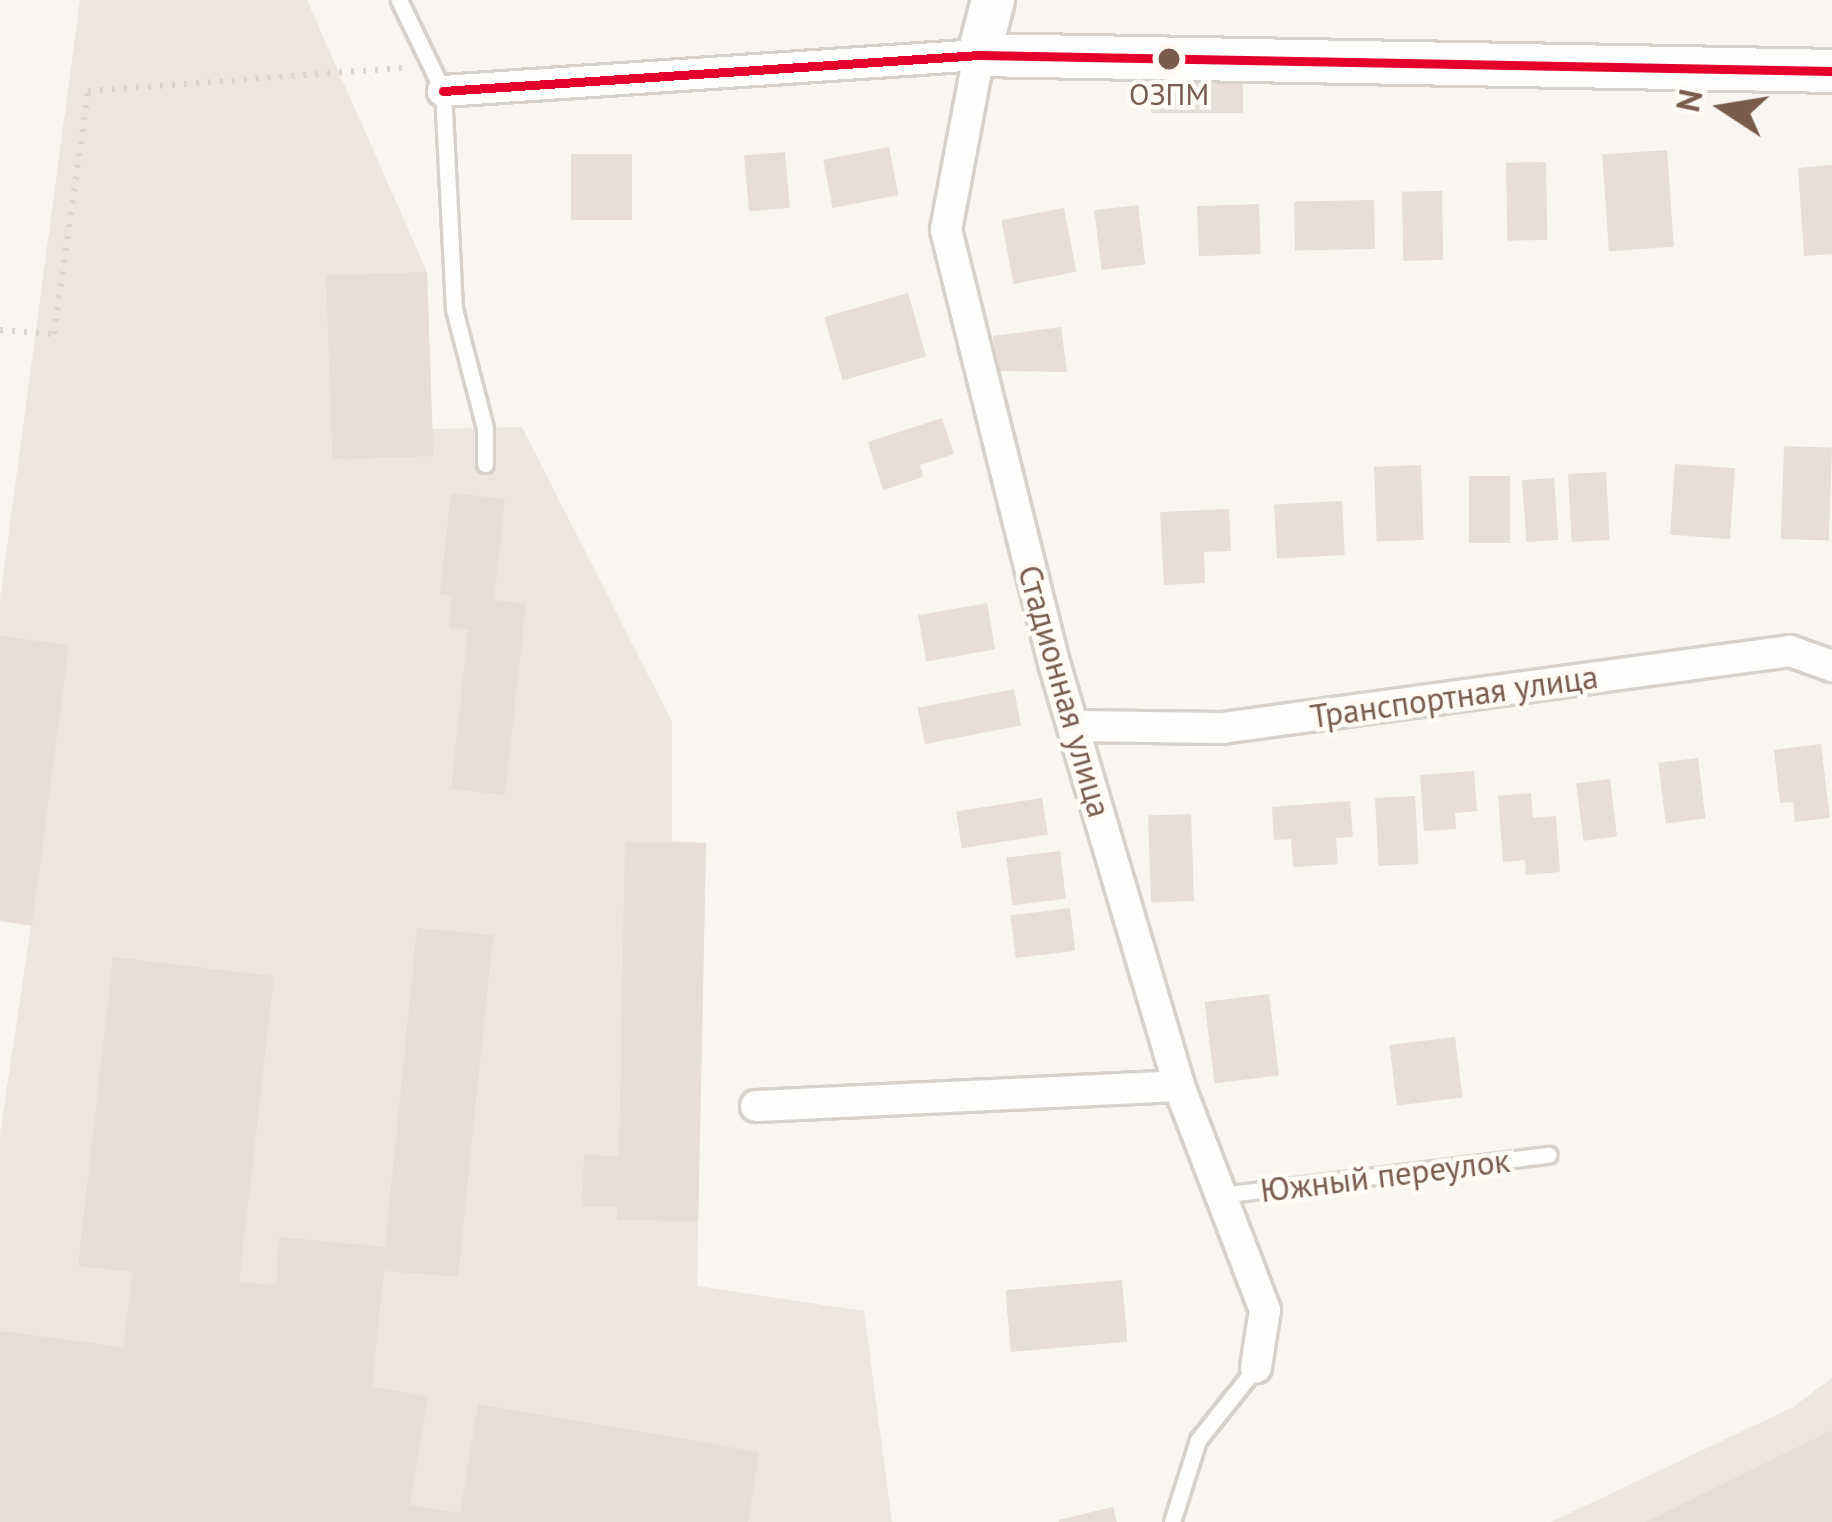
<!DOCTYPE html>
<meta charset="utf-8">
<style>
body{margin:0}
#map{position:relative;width:1832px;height:1522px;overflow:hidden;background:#f9f5f0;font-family:"PT Sans",sans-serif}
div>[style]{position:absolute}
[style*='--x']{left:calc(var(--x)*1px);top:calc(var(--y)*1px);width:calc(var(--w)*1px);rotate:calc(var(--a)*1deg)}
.industrial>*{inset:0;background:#ede5e0}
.building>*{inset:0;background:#e6ded7;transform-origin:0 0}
.path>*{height:6px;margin-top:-3px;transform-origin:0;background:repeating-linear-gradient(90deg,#dcd5d0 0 3px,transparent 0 12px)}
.roads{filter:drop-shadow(3px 0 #d7d1cb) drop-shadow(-3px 0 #d7d1cb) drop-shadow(0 3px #d7d1cb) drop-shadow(0 -3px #d7d1cb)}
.lane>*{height:15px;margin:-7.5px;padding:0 7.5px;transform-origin:7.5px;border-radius:7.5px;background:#fefefd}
.street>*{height:30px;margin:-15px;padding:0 15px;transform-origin:15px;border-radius:15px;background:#fefefd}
.secondary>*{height:42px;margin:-21px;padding:0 21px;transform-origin:21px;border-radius:21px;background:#fefefd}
.bus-1>*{height:9px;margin:-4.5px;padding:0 4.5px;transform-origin:4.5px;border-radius:4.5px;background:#e4002b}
.dots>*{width:33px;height:33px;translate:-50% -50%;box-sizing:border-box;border:6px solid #fffaf3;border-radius:50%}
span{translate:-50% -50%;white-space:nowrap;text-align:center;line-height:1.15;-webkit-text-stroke:9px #fffaf3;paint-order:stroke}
.bus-label{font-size:30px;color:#7a5c4d}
.street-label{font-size:33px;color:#7a5c4d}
.north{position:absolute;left:1664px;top:48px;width:120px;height:120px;-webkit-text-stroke:9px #fffaf3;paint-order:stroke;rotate:282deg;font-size:33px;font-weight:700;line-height:48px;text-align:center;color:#7a5c4d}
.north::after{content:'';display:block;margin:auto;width:42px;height:54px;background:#7a5c4d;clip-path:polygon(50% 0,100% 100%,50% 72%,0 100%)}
</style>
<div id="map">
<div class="industrial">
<i style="clip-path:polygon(80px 0,307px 0,427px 272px,432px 429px,522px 427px,672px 722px,672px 841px,706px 843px,697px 1286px,864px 1311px,892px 1522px,0 1522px,0 1134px,31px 926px,0 921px,0 599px)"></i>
<i style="clip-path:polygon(1832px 1378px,1832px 1522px,1551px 1522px,1793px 1407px)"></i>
</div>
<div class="building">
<i style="left:1151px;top:73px;width:92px;height:40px"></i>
<i style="left:889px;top:147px;width:49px;height:67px;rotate:79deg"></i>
<i style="left:1667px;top:150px;width:97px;height:65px;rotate:86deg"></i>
<i style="left:785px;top:152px;width:56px;height:41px;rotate:85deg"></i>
<i style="left:632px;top:154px;width:66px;height:61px;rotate:90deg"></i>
<i style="left:1546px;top:162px;width:78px;height:40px;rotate:89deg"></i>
<i style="clip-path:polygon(1832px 165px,1832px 254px,1804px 256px,1798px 168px)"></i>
<i style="left:1442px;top:191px;width:69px;height:40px;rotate:89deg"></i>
<i style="left:1374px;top:200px;width:49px;height:80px;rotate:89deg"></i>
<i style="left:1259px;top:204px;width:50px;height:62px;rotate:88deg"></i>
<i style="left:1138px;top:205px;width:60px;height:44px;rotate:83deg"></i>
<i style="left:1064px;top:208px;width:65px;height:64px;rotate:79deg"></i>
<i style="left:427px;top:272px;width:184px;height:101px;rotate:88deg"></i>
<i style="left:908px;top:293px;width:66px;height:87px;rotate:74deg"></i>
<i style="clip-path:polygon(1061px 327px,1067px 372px,997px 371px,993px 336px)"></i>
<i style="clip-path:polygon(942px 418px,954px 454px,920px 465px,923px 477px,883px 490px,868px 442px)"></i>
<i style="left:1784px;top:446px;width:48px;height:93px;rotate:2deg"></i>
<i style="left:1675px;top:464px;width:60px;height:71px;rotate:4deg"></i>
<i style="left:1421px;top:465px;width:75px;height:47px;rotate:88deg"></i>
<i style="left:1606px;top:472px;width:68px;height:38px;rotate:87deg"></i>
<i style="left:1469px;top:476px;width:41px;height:67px"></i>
<i style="left:1554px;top:478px;width:62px;height:32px;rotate:86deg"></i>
<i style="clip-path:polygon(451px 493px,505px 499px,494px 600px,526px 604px,505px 795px,451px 789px,468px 630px,449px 628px,452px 596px,440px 594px)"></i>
<i style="left:1342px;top:501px;width:54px;height:68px;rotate:87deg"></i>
<i style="clip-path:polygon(1229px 509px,1231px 551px,1204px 552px,1205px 583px,1164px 585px,1160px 512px)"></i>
<i style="left:987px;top:603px;width:47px;height:70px;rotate:80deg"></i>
<i style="clip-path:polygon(0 636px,69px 645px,32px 925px,0 921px)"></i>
<i style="left:1014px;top:689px;width:37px;height:98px;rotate:79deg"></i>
<i style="clip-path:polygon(1821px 744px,1830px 818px,1795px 822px,1793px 802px,1780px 803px,1774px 750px)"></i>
<i style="left:1698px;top:758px;width:61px;height:40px;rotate:83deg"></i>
<i style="clip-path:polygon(1474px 771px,1477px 811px,1455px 813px,1456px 829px,1424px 831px,1420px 775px)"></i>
<i style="left:1610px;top:779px;width:58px;height:34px;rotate:83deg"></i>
<i style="clip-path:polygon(1531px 793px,1533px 818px,1556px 816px,1560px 872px,1526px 875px,1525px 860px,1503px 862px,1498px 796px)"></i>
<i style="left:1415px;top:796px;width:68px;height:40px;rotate:87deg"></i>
<i style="left:1042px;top:798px;width:37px;height:87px;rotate:81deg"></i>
<i style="clip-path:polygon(1350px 801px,1353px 837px,1336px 838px,1338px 864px,1293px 867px,1291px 839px,1274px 840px,1272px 807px)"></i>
<i style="left:1191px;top:814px;width:87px;height:43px;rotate:88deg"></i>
<i style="clip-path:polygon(625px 842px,706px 843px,698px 1221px,617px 1220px,617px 1207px,582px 1206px,584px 1155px,619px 1156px)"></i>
<i style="left:1060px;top:851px;width:48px;height:54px;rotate:83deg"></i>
<i style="left:1070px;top:908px;width:43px;height:60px;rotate:83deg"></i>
<i style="clip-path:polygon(417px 928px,493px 935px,458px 1277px,384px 1271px,372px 1386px,428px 1397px,410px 1505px,460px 1513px,478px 1404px,759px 1452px,748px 1522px,0 1522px,0 1331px,123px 1347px,133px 1272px,78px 1266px,113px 957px,274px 976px,239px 1282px,276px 1286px,279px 1237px,385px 1247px)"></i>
<i style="left:1269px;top:994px;width:82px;height:65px;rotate:83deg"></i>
<i style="left:1455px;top:1037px;width:61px;height:66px;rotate:83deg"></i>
<i style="left:1122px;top:1280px;width:62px;height:117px;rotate:85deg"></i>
<i style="clip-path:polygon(1832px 1430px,1832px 1522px,1646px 1522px)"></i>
<i style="clip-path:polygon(1113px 1507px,1117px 1522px,1059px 1522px,1058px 1520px)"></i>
</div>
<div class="path">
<i style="--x:0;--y:330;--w:54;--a:4.2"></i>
<i style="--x:54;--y:334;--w:245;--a:-82"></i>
<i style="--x:88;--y:91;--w:317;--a:-4.2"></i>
</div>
<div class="roads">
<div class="lane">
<i style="--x:399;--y:0;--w:101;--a:64.2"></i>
<i style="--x:443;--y:91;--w:218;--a:87.1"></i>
<i style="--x:454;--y:309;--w:123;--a:75.4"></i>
<i style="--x:485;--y:428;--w:36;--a:90"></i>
<i style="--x:1221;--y:1195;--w:330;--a:-7"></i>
<i style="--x:1172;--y:1522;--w:86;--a:-72.4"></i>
<i style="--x:1198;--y:1440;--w:93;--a:-51.5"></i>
</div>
<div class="street">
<i style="--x:443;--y:91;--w:537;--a:-3.84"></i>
<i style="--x:979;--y:55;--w:178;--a:100.7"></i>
<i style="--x:946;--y:230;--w:446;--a:76"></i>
<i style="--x:1054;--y:663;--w:441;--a:73.5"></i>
<i style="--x:1179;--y:1086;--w:240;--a:69"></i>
<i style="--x:1265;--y:1310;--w:58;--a:99"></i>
<i style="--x:1073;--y:726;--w:149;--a:0.8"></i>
<i style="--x:1222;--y:728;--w:573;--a:-7.72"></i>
<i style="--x:1790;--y:651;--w:45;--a:19.7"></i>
<i style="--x:756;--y:1106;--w:423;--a:-2.7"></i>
</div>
<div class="secondary">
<i style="--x:993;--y:0;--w:57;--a:104.3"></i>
<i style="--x:979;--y:55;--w:853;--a:1.07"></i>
</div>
</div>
<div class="bus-1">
<i style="--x:443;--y:91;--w:537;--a:-3.84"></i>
<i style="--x:979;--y:55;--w:853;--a:1.07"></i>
</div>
<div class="dots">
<i style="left:1169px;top:59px;background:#7a5c4d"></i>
</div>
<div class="bus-label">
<span style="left:1169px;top:94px">ОЗПМ</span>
</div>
<div class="street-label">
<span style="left:1065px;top:691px;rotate:74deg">Стадионная улица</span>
<span style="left:1454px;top:696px;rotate:-8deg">Транспортная улица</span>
<span style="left:1385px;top:1175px;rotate:-7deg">Южный переулок</span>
</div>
<div class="north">N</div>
</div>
